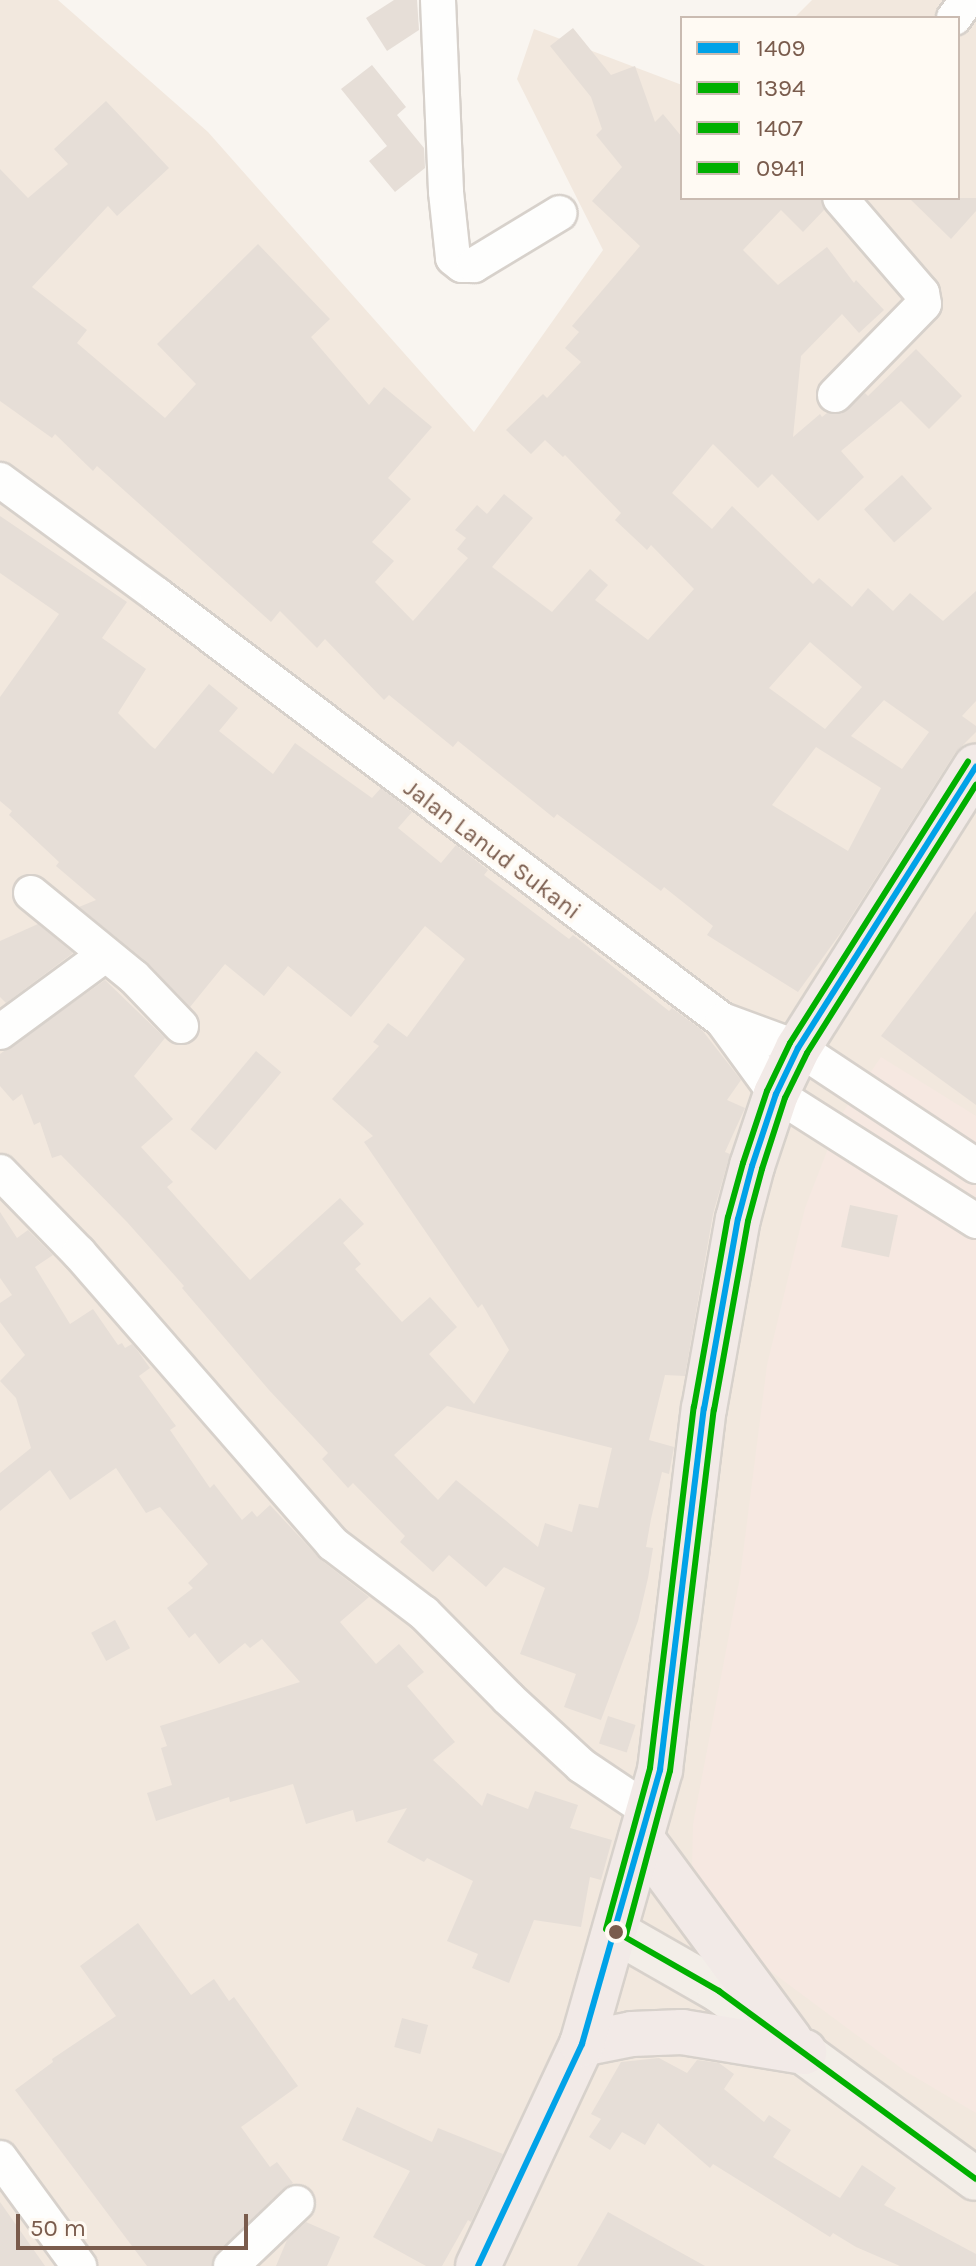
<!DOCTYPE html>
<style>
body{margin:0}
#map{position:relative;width:976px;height:2266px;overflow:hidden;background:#f9f5f0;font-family:Karla,sans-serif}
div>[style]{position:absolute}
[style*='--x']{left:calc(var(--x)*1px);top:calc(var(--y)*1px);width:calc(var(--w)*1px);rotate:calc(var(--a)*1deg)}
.residential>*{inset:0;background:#f2e8de}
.commercial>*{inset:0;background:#f6e8e1}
.building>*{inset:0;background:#e6ded7;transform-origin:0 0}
.roads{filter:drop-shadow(2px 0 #d7d1cb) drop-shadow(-2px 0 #d7d1cb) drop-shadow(0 2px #d7d1cb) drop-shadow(0 -2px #d7d1cb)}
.minor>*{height:34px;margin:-17px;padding:0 17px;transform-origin:17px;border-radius:17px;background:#fefefd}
.major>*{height:42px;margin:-21px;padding:0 21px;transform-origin:21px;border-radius:21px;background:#f3eee8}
.highway>*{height:44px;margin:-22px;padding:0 22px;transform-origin:22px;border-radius:22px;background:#f2eae7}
.bus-1>*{height:6px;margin:-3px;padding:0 3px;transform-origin:3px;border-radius:3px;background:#00a2e8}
.bus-2>*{height:6px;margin:-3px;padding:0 3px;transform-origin:3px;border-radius:3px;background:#00b000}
.bus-3>*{height:6px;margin:-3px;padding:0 3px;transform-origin:3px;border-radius:3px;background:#00b000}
.bus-4>*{height:6px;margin:-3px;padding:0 3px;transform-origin:3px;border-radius:3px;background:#00b000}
.dots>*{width:22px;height:22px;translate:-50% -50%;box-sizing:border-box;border:4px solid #fffaf3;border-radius:50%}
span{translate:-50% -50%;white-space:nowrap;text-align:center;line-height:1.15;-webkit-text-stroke:7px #fffaf3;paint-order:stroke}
.street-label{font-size:24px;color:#7a5c4d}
.legend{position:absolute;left:680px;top:16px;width:280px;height:184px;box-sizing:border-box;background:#fffaf3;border:2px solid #cabbb1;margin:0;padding:10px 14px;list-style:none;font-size:24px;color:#7a5c4d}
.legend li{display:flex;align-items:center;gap:16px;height:40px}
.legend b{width:40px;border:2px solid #cabbb1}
.scale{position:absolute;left:16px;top:2214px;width:232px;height:36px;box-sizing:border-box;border:4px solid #7a5c4d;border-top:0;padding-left:10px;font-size:24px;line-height:28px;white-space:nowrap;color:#7a5c4d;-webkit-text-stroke:6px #fffaf3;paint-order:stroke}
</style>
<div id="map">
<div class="residential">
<i style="clip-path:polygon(0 0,58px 0,208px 132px,474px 432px,603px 250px,517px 79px,534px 29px,682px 85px,682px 198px,958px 198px,958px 18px,794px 18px,812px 0,976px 0,976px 2266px,16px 2266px,0 2245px)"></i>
</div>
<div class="commercial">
<i style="clip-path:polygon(881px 1057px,976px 1116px,976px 2113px,905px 2071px,691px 1912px,693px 1824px,740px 1577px,767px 1365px,805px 1208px,841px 1115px)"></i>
</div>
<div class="building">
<i style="clip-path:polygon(394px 0,417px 0,419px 30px,387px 51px,366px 18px)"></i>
<i style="clip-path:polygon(evenodd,573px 28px,611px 75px,635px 66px,655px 122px,663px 114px,682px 137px,682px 198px,821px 198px,824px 210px,803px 232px,781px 210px,743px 250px,778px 285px,827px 247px,854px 283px,856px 280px,884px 310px,859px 333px,842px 314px,801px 356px,793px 437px,820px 414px,822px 417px,827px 413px,841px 414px,865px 393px,868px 396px,916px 349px,962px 396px,929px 429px,901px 401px,841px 451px,864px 477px,818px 521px,772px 474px,758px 488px,713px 444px,672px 493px,712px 529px,732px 506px,813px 584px,819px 578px,852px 607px,868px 588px,893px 611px,910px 593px,943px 621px,976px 591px,976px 701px,962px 716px,976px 726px,976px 732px,955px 753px,842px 931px,798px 992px,707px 935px,713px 926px,664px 887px,661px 891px,557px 814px,554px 818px,458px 741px,453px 747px,389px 695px,384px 700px,325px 639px,317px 648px,280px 611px,271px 622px,97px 466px,93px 471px,55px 434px,52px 438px,0 401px,0 169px,28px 198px,68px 164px,54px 149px,106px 101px,169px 168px,117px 216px,108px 206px,32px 287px,87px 330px,77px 343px,165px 418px,196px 384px,157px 344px,258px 244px,330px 319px,311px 337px,369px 405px,384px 387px,432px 427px,388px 478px,411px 499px,372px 542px,394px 561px,375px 582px,413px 621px,468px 558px,457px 549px,466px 538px,455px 530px,477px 505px,487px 514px,504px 494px,533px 518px,492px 567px,552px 612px,590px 569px,608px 585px,595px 600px,648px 640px,694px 589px,651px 545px,647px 550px,615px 520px,621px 513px,565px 455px,563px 457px,545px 440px,531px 454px,506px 430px,543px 394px,547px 398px,581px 362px,565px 348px,579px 332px,572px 326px,640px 246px,592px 201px,622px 167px,596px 135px,602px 129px,591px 97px,550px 46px,573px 28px,810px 642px,862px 687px,825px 729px,769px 688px,810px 642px,573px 28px,884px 700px,929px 732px,902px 769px,851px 736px,884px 700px,573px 28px,816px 747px,881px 788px,848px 851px,772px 805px,816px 747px)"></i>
<i style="clip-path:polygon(372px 65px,406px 107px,397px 115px,424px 148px,425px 168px,395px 192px,369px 161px,387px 146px,341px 89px)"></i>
<i style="clip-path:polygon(909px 198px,976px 198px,976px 211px,951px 239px)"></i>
<i style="left:902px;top:475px;width:45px;height:51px;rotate:48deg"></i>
<i style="clip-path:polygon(evenodd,0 516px,127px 602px,102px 638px,146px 669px,118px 713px,151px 746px,155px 749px,209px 684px,238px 708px,219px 731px,273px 774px,295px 743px,372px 798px,381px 788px,412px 812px,398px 828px,441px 863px,456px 845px,488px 870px,484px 875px,569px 939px,573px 935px,669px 1011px,672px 1008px,702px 1030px,741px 1080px,727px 1100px,745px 1108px,725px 1152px,730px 1154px,713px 1214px,685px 1376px,665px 1375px,649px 1440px,674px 1447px,669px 1474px,662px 1472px,651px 1519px,646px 1547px,653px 1548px,648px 1578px,638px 1621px,601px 1720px,564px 1707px,576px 1674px,520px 1654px,545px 1588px,504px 1567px,486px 1587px,449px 1555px,433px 1572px,400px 1542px,405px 1536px,353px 1483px,348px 1488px,322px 1459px,328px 1453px,269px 1390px,182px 1288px,184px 1286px,127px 1222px,61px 1155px,52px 1158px,40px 1122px,34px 1125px,22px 1094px,13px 1101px,0 1086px,0 1054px,105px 980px,165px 1038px,134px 1076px,173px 1119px,141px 1147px,173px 1182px,167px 1187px,250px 1280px,340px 1198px,364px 1224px,343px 1243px,361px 1264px,355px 1269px,402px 1322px,430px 1297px,457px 1327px,429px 1354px,474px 1404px,509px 1350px,482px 1304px,478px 1308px,364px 1142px,373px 1136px,332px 1099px,379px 1046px,373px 1042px,388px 1023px,407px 1037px,465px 959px,425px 926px,351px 1017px,288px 966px,264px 996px,225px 964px,190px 1007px,147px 962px,79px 907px,96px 900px,56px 866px,59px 862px,9px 815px,12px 811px,0 801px,0 697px,59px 614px,0 573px,0 516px,447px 1406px,612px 1448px,598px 1508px,579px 1504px,572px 1532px,545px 1523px,538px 1547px,456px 1480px,438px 1500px,394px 1455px,447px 1406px)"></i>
<i style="clip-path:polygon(976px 911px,976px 1105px,881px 1036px)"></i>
<i style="clip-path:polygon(38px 924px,73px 953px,6px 1003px,0 997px,0 941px)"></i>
<i style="left:256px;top:1051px;width:33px;height:102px;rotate:40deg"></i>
<i style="left:850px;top:1205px;width:49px;height:43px;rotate:12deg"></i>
<i style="clip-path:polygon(0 1212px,17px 1238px,28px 1230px,53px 1255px,35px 1267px,70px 1324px,93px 1309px,118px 1345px,122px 1343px,125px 1348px,132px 1344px,137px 1350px,150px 1368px,139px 1376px,176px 1426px,170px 1430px,210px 1488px,214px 1484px,242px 1520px,252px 1511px,257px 1517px,270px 1505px,321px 1560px,369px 1597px,340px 1622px,376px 1664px,399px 1644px,424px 1672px,407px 1686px,455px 1742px,433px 1760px,482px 1806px,487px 1793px,528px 1809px,535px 1791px,578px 1805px,570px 1828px,612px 1840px,601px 1880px,590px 1877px,581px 1927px,534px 1920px,509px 1983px,472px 1968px,478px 1954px,447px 1941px,473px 1881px,427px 1858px,424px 1862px,387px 1842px,407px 1808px,356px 1822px,353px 1810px,306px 1824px,293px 1784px,230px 1802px,229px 1797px,156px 1821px,147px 1793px,172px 1785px,161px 1748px,167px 1746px,160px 1726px,300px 1682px,262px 1639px,250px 1648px,245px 1643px,219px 1664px,195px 1633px,189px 1638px,167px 1608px,193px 1588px,188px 1583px,208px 1564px,160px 1507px,146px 1513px,116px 1468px,70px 1500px,50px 1470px,0 1511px,0 1473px,31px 1448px,16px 1398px,0 1381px,25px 1355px,0 1322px,0 1303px,12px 1295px,0 1278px)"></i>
<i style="left:115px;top:1620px;width:32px;height:27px;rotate:62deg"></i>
<i style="left:608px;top:1716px;width:29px;height:29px;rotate:18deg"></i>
<i style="clip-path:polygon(138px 1923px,191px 1995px,214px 1979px,229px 2001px,234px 1997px,298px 2086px,241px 2127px,270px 2167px,277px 2162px,293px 2183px,283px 2189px,217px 2252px,212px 2266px,147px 2266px,15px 2090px,53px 2062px,52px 2059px,116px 2016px,80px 1966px)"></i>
<i style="left:402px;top:2018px;width:27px;height:30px;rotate:15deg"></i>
<i style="clip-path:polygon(659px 2058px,687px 2073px,697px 2060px,719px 2063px,734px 2074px,724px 2089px,764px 2122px,769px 2115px,791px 2130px,773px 2157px,840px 2198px,862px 2165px,896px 2188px,884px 2205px,976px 2254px,976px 2266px,900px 2266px,856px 2247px,833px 2233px,830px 2237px,713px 2164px,710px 2168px,658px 2123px,645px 2145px,622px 2132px,610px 2150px,589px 2137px,601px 2119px,591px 2114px,621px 2062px)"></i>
<i style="clip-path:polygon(357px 2107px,432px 2142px,438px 2128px,503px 2154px,471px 2222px,468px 2220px,442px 2266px,426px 2266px,373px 2237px,410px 2171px,342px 2140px)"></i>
<i style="clip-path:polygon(0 2202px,45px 2266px,0 2266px)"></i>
<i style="clip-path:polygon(608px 2212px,705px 2266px,577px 2266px)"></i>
<i style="clip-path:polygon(306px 2222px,340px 2237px,327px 2266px,276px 2266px,287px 2240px)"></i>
</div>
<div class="roads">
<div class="minor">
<i style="--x:438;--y:0;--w:192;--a:87.6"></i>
<i style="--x:446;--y:192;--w:66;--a:83.9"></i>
<i style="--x:453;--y:258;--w:11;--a:38"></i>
<i style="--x:462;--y:265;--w:12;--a:0"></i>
<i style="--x:474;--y:265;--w:100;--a:-31.2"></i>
<i style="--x:954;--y:18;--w:22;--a:-54"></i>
<i style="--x:835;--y:395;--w:127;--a:-45.6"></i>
<i style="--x:924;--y:304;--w:11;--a:-100"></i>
<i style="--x:922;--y:293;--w:125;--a:-130.8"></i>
<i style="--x:0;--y:480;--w:195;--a:36.2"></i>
<i style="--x:157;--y:595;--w:707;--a:36.95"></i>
<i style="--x:722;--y:1020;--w:92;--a:53.9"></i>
<i style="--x:776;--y:1094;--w:237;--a:32.4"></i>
<i style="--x:31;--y:893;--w:133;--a:39.2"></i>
<i style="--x:134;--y:977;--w:68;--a:46.2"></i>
<i style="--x:722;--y:1020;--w:81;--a:20.2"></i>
<i style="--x:798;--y:1048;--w:214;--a:33.5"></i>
<i style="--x:0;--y:1032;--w:130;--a:-36.3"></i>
<i style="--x:0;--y:1172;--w:113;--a:45.7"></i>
<i style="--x:79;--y:1253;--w:386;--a:48.9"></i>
<i style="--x:333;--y:1544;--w:114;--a:37.2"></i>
<i style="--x:424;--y:1613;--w:120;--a:45.3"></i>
<i style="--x:508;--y:1698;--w:100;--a:42.6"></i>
<i style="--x:582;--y:1766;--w:81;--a:33.9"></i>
<i style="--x:0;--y:2158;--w:134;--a:53.8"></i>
<i style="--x:231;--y:2266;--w:91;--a:-43.7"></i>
</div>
<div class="major">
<i style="--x:616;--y:1932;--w:119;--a:29.8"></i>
<i style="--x:719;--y:1991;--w:318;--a:36.2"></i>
</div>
<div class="highway">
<i style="--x:641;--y:1838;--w:251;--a:53.6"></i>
<i style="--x:582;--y:2044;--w:51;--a:-11.3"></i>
<i style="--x:632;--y:2034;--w:50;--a:-2.3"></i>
<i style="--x:682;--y:2032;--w:124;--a:9.3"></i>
<i style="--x:478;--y:2266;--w:245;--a:-64.9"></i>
<i style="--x:582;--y:2044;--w:285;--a:-74.1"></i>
<i style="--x:660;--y:1770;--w:364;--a:-83.1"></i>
<i style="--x:704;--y:1409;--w:193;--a:-79.9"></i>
<i style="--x:738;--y:1219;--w:55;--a:-75.2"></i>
<i style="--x:752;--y:1166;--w:76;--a:-71.6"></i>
<i style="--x:776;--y:1094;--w:51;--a:-64.4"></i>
<i style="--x:798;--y:1048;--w:333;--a:-57.7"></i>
</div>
</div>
<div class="bus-1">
<i style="--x:478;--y:2266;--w:245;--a:-64.9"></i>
<i style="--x:582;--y:2044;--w:285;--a:-74.1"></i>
<i style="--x:660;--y:1770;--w:364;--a:-83.1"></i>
<i style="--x:704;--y:1409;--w:193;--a:-79.9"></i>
<i style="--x:738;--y:1219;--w:55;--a:-75.2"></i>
<i style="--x:752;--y:1166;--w:76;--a:-71.6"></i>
<i style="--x:776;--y:1094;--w:51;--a:-64.4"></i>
<i style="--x:798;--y:1048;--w:333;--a:-57.7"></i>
</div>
<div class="bus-2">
<i style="--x:626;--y:1935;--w:170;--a:-75"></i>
<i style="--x:670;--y:1771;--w:364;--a:-83.1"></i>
<i style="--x:714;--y:1410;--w:192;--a:-79.8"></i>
<i style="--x:748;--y:1221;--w:54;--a:-74.9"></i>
<i style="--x:762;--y:1169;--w:75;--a:-72.1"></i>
<i style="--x:785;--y:1098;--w:50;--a:-63.9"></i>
<i style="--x:807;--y:1053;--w:317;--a:-57.8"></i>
</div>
<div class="bus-3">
<i style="--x:606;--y:1929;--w:167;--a:-74.7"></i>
<i style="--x:650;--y:1768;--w:364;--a:-83.1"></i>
<i style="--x:694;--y:1407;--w:193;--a:-79.9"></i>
<i style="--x:728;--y:1217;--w:56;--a:-74.5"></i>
<i style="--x:743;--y:1163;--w:76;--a:-71.6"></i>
<i style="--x:767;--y:1091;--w:53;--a:-64.4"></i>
<i style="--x:790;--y:1043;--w:333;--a:-57.7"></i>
</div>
<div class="bus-4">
<i style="--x:616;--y:1932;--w:119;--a:29.8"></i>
<i style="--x:719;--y:1991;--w:318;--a:36.2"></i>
</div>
<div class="dots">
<i style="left:616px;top:1932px;background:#7a5c4d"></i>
</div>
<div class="street-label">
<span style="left:492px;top:850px;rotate:37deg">Jalan Lanud Sukani</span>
</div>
<ul class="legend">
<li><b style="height:10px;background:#00a2e8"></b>1409</li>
<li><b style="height:10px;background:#00b000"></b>1394</li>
<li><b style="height:10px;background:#00b000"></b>1407</li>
<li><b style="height:10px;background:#00b000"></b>0941</li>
</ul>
<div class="scale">50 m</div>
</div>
